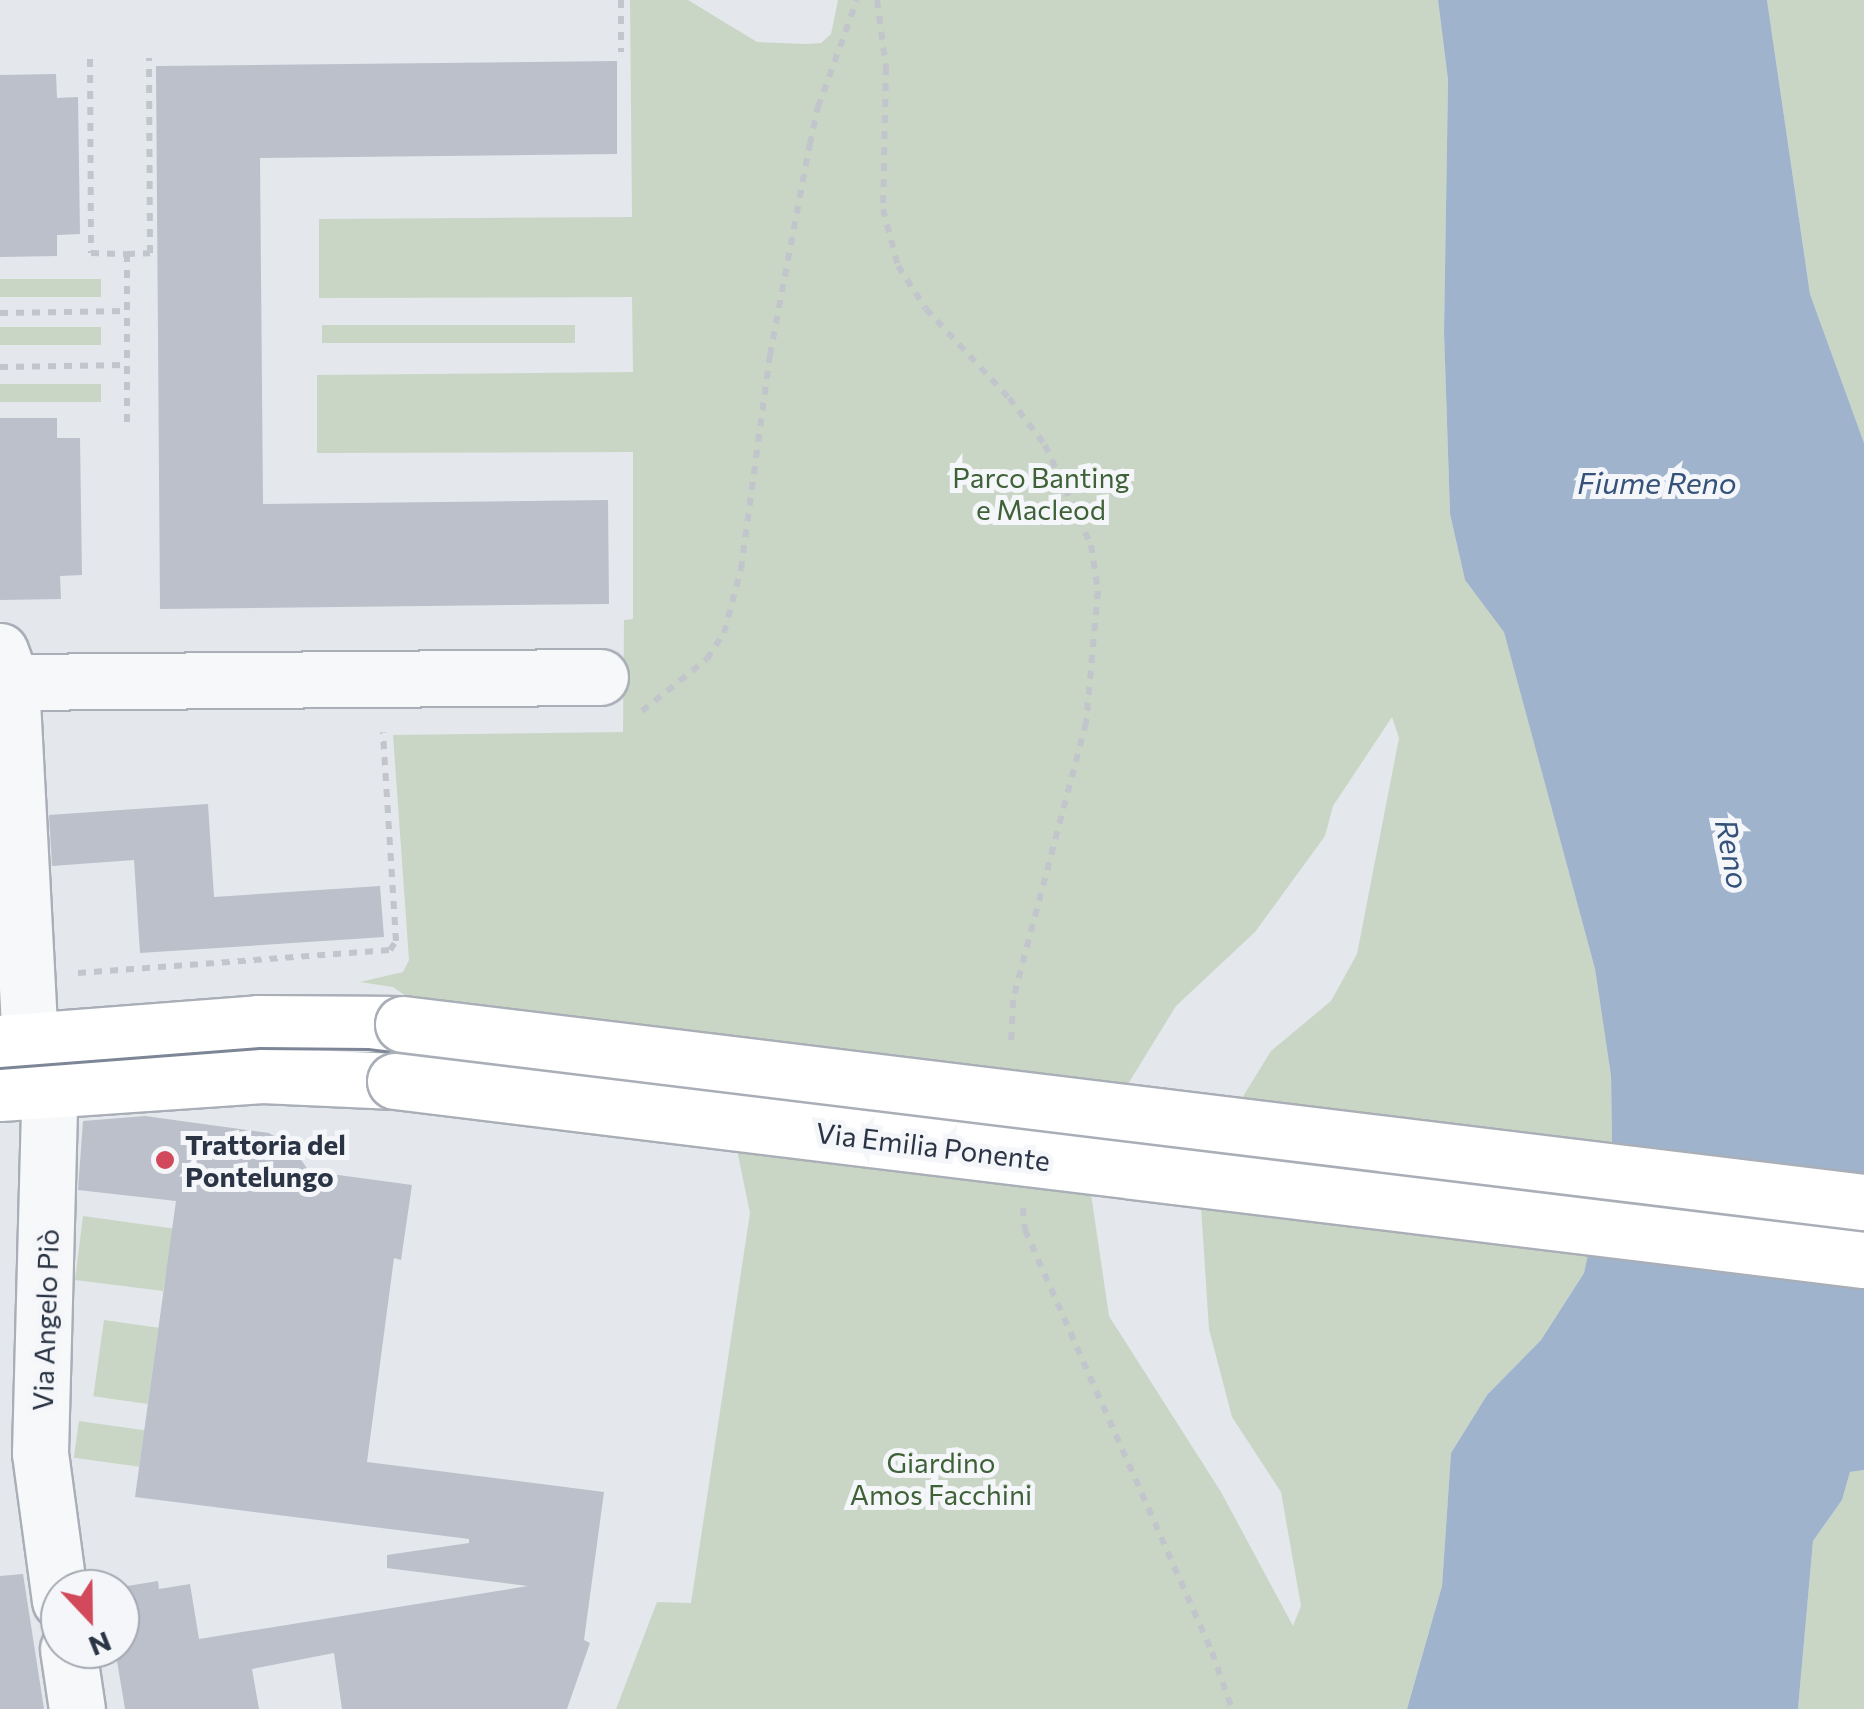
<!DOCTYPE html>
<meta charset="utf-8">
<style>
body{margin:0}
#map{position:relative;width:1864px;height:1709px;overflow:hidden;background:#e4e7ec;font-family:Commissioner,sans-serif}
div>[style]{position:absolute}
[style*='--x']{left:calc(var(--x)*1px);top:calc(var(--y)*1px);width:calc(var(--w)*1px);rotate:calc(var(--a)*1deg)}
.green>*{inset:0;background:#c9d6c5;transform-origin:0 0}
.water>*{inset:0;background:#9fb4cc}
.building>*{inset:0;background:#bbc0ca}
.path>*{height:6px;margin-top:-3px;transform-origin:0;background:repeating-linear-gradient(90deg,#c2c5cb 0 8px,transparent 0 16px)}
.roads{filter:drop-shadow(2px 0 #a9aeb7) drop-shadow(-2px 0 #a9aeb7) drop-shadow(0 2px #a9aeb7) drop-shadow(0 -2px #a9aeb7)}
.minor>*{height:55px;margin:-27.5px;padding:0 27.5px;transform-origin:27.5px;border-radius:27.5px;background:#f7f8fa}
.secondary>*{height:55px;margin:-27.5px;padding:0 27.5px;transform-origin:27.5px;border-radius:27.5px;background:#fff}
.tram>*{height:2.5px;margin:-1.25px;padding:0 1.25px;transform-origin:1.25px;border-radius:1.25px;background:#7d8696}
.bridges{filter:drop-shadow(2px 0 #a9aeb7) drop-shadow(-2px 0 #a9aeb7) drop-shadow(0 2px #a9aeb7) drop-shadow(0 -2px #a9aeb7)}
.secondary-bridge>*{height:55px;margin:-27.5px;padding:0 27.5px;transform-origin:27.5px;border-radius:27.5px;background:#fff}
.dots>*{width:28px;height:28px;translate:-50% -50%;box-sizing:border-box;border:5px solid #f4f6f9;border-radius:50%}
span{translate:-50% -50%;white-space:nowrap;text-align:center;line-height:1.15;-webkit-text-stroke:10px #f4f6f9;paint-order:stroke}
.park-label{font-size:28px;color:#3f6138}
.poi-label{font-size:28px;color:#2b3445;font-weight:700}
.left{translate:0 -50%;text-align:left}
.street-label{font-size:28px;color:#2b3445}
.water-label{font-size:30px;color:#34527a;font-style:italic}
.north{position:absolute;left:40px;top:1569px;width:100px;height:100px;box-sizing:border-box;background:#f4f6f9;border:2px solid #a4a8b1;border-radius:50%;rotate:158deg;font-size:28px;font-weight:700;line-height:40px;text-align:center;color:#2b3445}
.north::after{content:'';display:block;margin:auto;width:35px;height:45px;background:#d1495b;clip-path:polygon(50% 0,100% 100%,50% 72%,0 100%)}
</style>
<div id="map">
<div class="green">
<i style="clip-path:polygon(630px 0,688px 0,757px 42px,806px 44px,821px 43px,831px 34px,838px 0,1438px 0,1448px 80px,1444px 332px,1450px 514px,1465px 580px,1504px 631px,1595px 969px,1611px 1076px,1612px 1143px,1584px 1273px,1541px 1340px,1487px 1395px,1451px 1453px,1442px 1586px,1407px 1709px,616px 1709px,657px 1602px,691px 1603px,750px 1213px,737px 1150px,1091px 1194px,1109px 1316px,1221px 1492px,1293px 1626px,1301px 1606px,1281px 1492px,1232px 1417px,1209px 1329px,1201px 1207px,1242px 1098px,1271px 1051px,1331px 1001px,1357px 954px,1399px 738px,1392px 717px,1333px 806px,1325px 836px,1255px 932px,1176px 1006px,1128px 1084px,406px 996px,393px 987px,360px 982px,403px 972px,409px 960px,393px 735px,623px 732px,624px 620px,633px 619px,633px 452px,317px 453px,317px 375px,633px 372px,632px 297px,319px 298px,319px 219px,632px 217px)"></i>
<i style="clip-path:polygon(1767px 0,1864px 0,1864px 443px,1810px 294px)"></i>
<i style="left:101px;top:279px;width:18px;height:101px;rotate:90deg"></i>
<i style="left:575px;top:325px;width:18px;height:253px;rotate:90deg"></i>
<i style="left:101px;top:327px;width:18px;height:101px;rotate:90deg"></i>
<i style="left:101px;top:384px;width:18px;height:101px;rotate:90deg"></i>
<i style="clip-path:polygon(83px 1216px,191px 1231px,184px 1277px,166px 1275px,163px 1291px,75px 1280px)"></i>
<i style="left:104px;top:1320px;width:55px;height:77px;rotate:8deg"></i>
<i style="left:79px;top:1421px;width:66px;height:37px;rotate:8deg"></i>
<i style="clip-path:polygon(1864px 1470px,1864px 1709px,1798px 1709px,1813px 1541px,1842px 1500px,1850px 1472px)"></i>
</div>
<div class="water">
<i style="clip-path:polygon(1438px 0,1767px 0,1810px 294px,1864px 443px,1864px 1470px,1850px 1472px,1842px 1500px,1813px 1541px,1798px 1709px,1407px 1709px,1442px 1586px,1451px 1453px,1487px 1395px,1541px 1340px,1584px 1273px,1612px 1143px,1611px 1076px,1595px 969px,1504px 632px,1465px 580px,1450px 514px,1444px 332px,1448px 80px)"></i>
</div>
<div class="building">
<i style="clip-path:polygon(617px 61px,617px 154px,260px 158px,263px 504px,608px 500px,609px 604px,160px 609px,156px 66px)"></i>
<i style="clip-path:polygon(56px 74px,57px 98px,78px 97px,80px 234px,57px 235px,57px 256px,0 257px,0 75px)"></i>
<i style="clip-path:polygon(0 418px,57px 418px,57px 438px,80px 438px,82px 575px,60px 576px,61px 599px,0 600px)"></i>
<i style="clip-path:polygon(208px 804px,214px 897px,380px 886px,384px 937px,140px 953px,134px 860px,52px 866px,49px 815px)"></i>
<i style="clip-path:polygon(145px 1116px,269px 1133px,291px 1146px,309px 1171px,412px 1185px,401px 1260px,394px 1258px,367px 1462px,604px 1492px,584px 1640px,590px 1643px,567px 1709px,342px 1709px,334px 1653px,252px 1669px,259px 1709px,125px 1709px,115px 1649px,120px 1649px,120px 1589px,109px 1589px,158px 1581px,159px 1589px,190px 1584px,199px 1639px,528px 1586px,387px 1568px,387px 1555px,469px 1543px,469px 1539px,135px 1497px,176px 1201px,78px 1190px,83px 1121px)"></i>
<i style="clip-path:polygon(23px 1574px,44px 1709px,0 1709px,0 1576px)"></i>
</div>
<div class="path">
<i style="--x:621;--y:0;--w:52;--a:90"></i>
<i style="--x:877;--y:0;--w:68;--a:82.3"></i>
<i style="--x:886;--y:67;--w:142;--a:91.2"></i>
<i style="--x:883;--y:209;--w:59;--a:75.3"></i>
<i style="--x:898;--y:266;--w:51;--a:56.9"></i>
<i style="--x:926;--y:309;--w:122;--a:47"></i>
<i style="--x:1009;--y:398;--w:59;--a:52.5"></i>
<i style="--x:1045;--y:445;--w:110;--a:65.3"></i>
<i style="--x:1091;--y:545;--w:47;--a:81.3"></i>
<i style="--x:1098;--y:591;--w:133;--a:95.2"></i>
<i style="--x:1086;--y:723;--w:286;--a:104.8"></i>
<i style="--x:1013;--y:1000;--w:46;--a:92.5"></i>
<i style="--x:90;--y:59;--w:194;--a:89.7"></i>
<i style="--x:91;--y:253;--w:36;--a:2"></i>
<i style="--x:127;--y:254;--w:23;--a:-2"></i>
<i style="--x:150;--y:253;--w:195;--a:-90.3"></i>
<i style="--x:127;--y:254;--w:171;--a:90"></i>
<i style="--x:0;--y:313;--w:127;--a:-0.9"></i>
<i style="--x:0;--y:367;--w:127;--a:-0.9"></i>
<i style="--x:642;--y:711;--w:83;--a:-38.7"></i>
<i style="--x:707;--y:659;--w:31;--a:-57"></i>
<i style="--x:724;--y:633;--w:66;--a:-75.1"></i>
<i style="--x:741;--y:569;--w:216;--a:-82.3"></i>
<i style="--x:770;--y:355;--w:215;--a:-79.3"></i>
<i style="--x:810;--y:144;--w:38;--a:-78"></i>
<i style="--x:818;--y:107;--w:114;--a:-70"></i>
<i style="--x:78;--y:973;--w:313;--a:-4.2"></i>
<i style="--x:390;--y:950;--w:11;--a:-56"></i>
<i style="--x:396;--y:941;--w:209;--a:-93.6"></i>
<i style="--x:1023;--y:1208;--w:22;--a:85"></i>
<i style="--x:1025;--y:1230;--w:462;--a:66.1"></i>
<i style="--x:1212;--y:1652;--w:60;--a:70.7"></i>
</div>
<div class="roads">
<div class="minor">
<i style="--x:0;--y:651;--w:33;--a:70"></i>
<i style="--x:11;--y:682;--w:359;--a:87"></i>
<i style="--x:30;--y:1040;--w:52;--a:69.8"></i>
<i style="--x:48;--y:1089;--w:20;--a:87"></i>
<i style="--x:49;--y:1109;--w:344;--a:91.5"></i>
<i style="--x:40;--y:1453;--w:149;--a:82.3"></i>
<i style="--x:11;--y:682;--w:589;--a:-0.49"></i>
<i style="--x:68;--y:1649;--w:61;--a:81.5"></i>
</div>
<div class="secondary">
<i style="--x:0;--y:1043;--w:259;--a:-4.4"></i>
<i style="--x:258;--y:1023;--w:145;--a:0.4"></i>
<i style="--x:0;--y:1093;--w:263;--a:-3.9"></i>
<i style="--x:262;--y:1075;--w:133;--a:2.6"></i>
</div>
</div>
<div class="tram">
<i style="--x:0;--y:1068;--w:260;--a:-4.4"></i>
<i style="--x:259;--y:1048;--w:109;--a:0.5"></i>
<i style="--x:368;--y:1049;--w:1507;--a:6.94"></i>
</div>
<div class="bridges">
<div class="secondary-bridge">
<i style="--x:403;--y:1024;--w:1472;--a:6.95"></i>
<i style="--x:395;--y:1081;--w:1480;--a:6.95"></i>
</div>
</div>
<div class="dots">
<i style="left:165px;top:1160px;background:#d1495b"></i>
</div>
<div class="park-label">
<span style="left:1041px;top:493px">Parco Banting<br>e Macleod</span>
<span style="left:941px;top:1478px">Giardino<br>Amos Facchini</span>
</div>
<div class="poi-label">
<span class="left" style="left:185px;top:1160px">Trattoria del<br>Pontelungo</span>
</div>
<div class="street-label">
<span style="left:933px;top:1146px;rotate:7deg">Via Emilia Ponente</span>
<span style="left:45px;top:1320px;rotate:-88deg">Via Angelo Piò</span>
</div>
<div class="water-label">
<span style="left:1657px;top:482px">Fiume Reno</span>
<span style="left:1733px;top:854px;rotate:79deg">Reno</span>
</div>
<div class="north">N</div>
</div>
